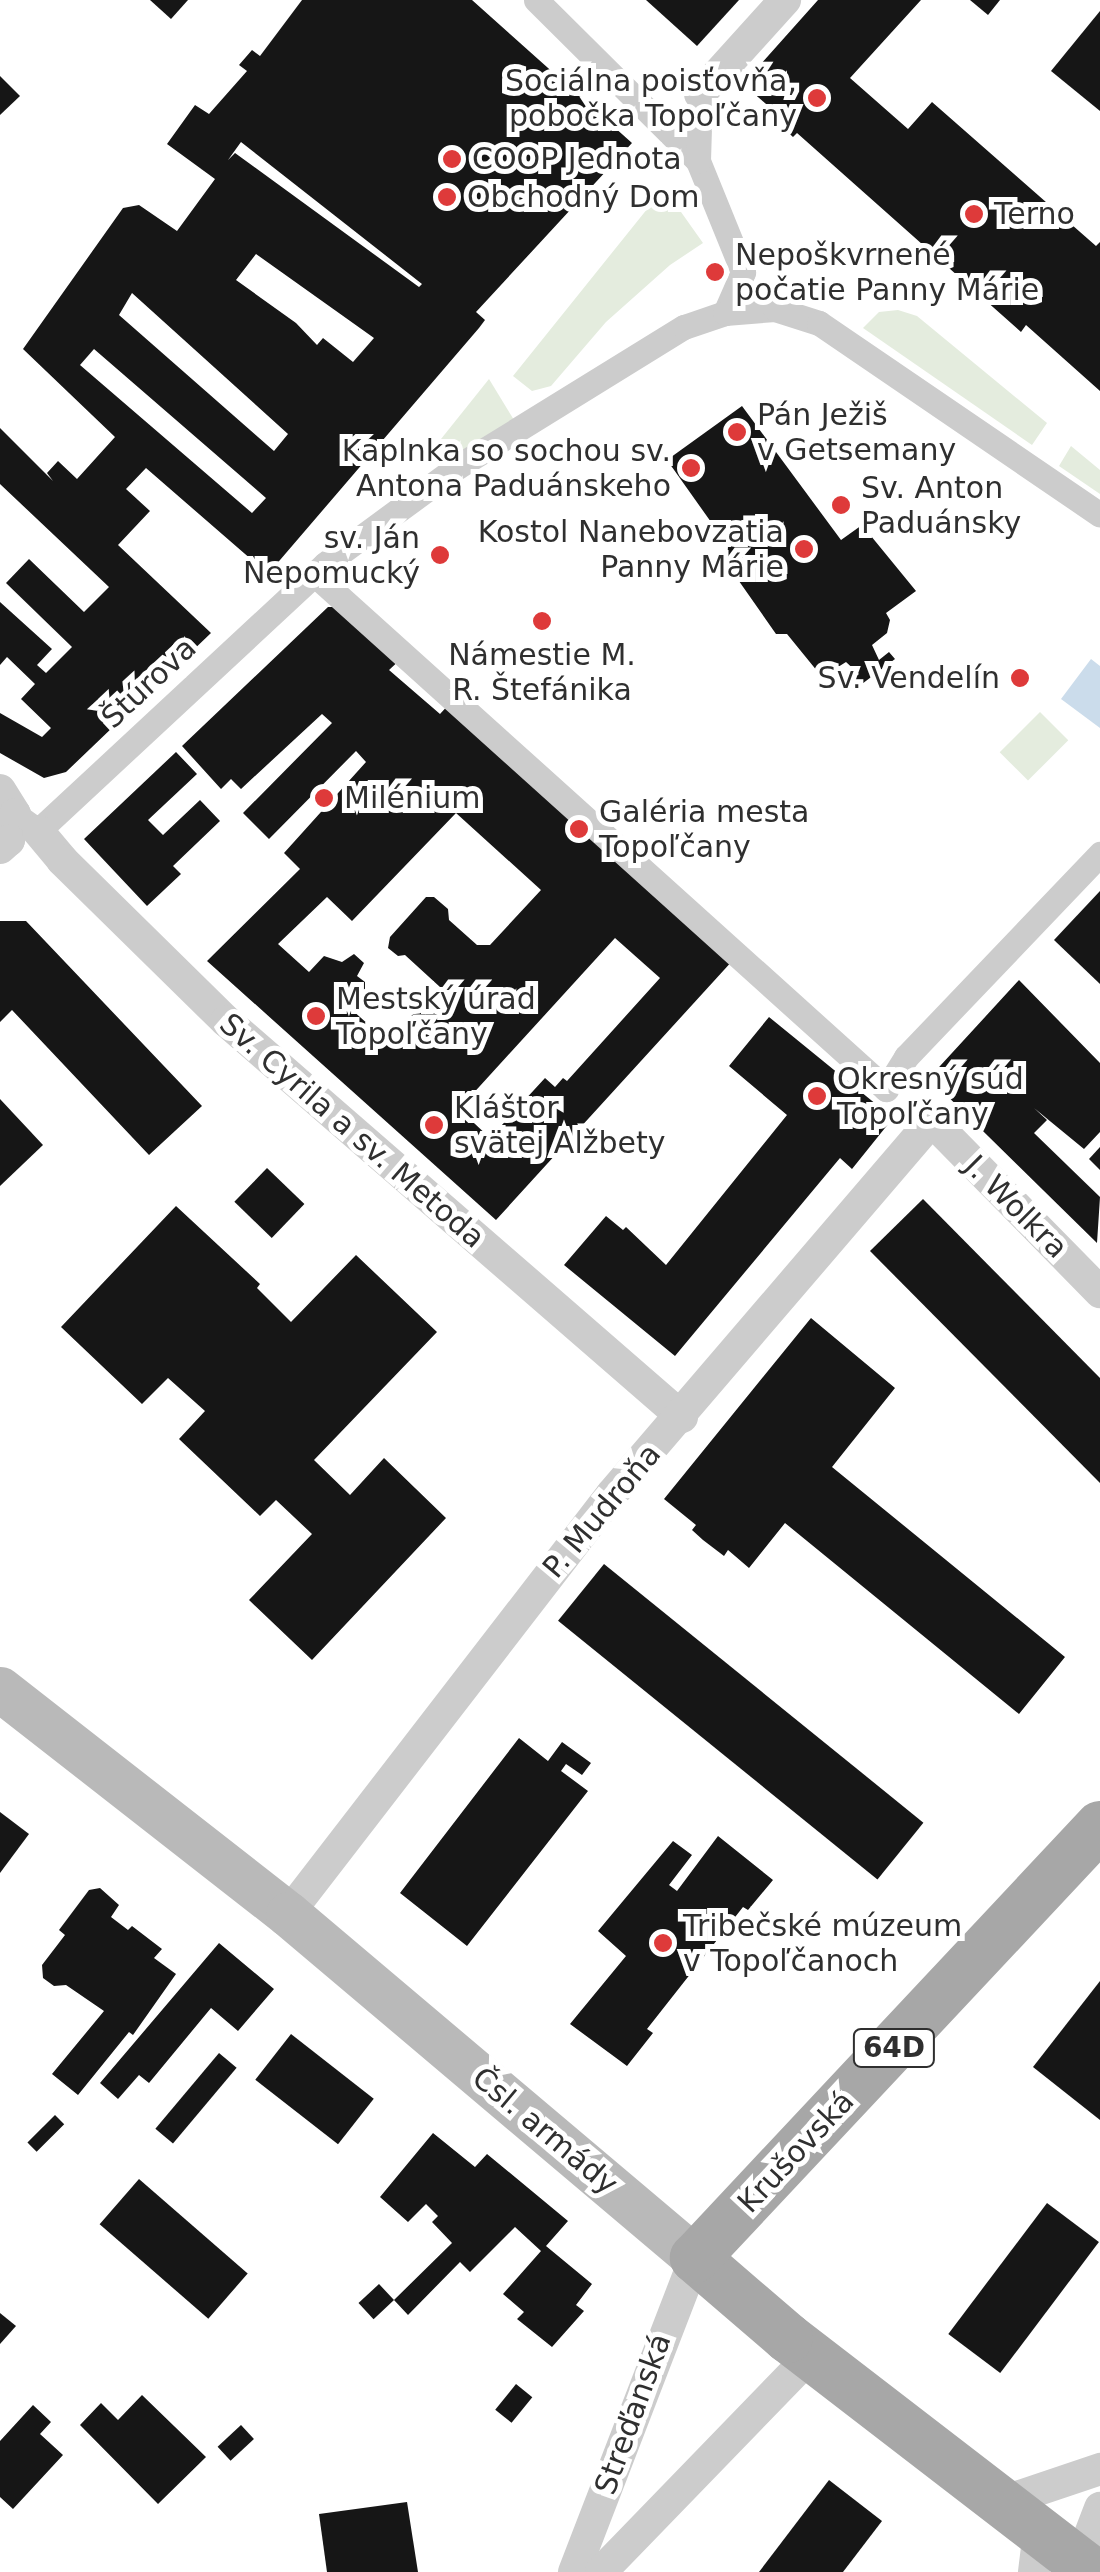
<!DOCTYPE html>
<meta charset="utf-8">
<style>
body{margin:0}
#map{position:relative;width:1100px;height:2572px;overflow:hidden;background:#fff;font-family:"DejaVu Sans",sans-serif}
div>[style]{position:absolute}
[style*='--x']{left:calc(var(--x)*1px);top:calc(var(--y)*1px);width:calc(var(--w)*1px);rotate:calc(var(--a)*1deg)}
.green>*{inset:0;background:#e4ecde;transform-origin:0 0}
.water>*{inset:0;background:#cbdceb}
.building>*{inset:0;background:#161616;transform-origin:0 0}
.pedestrian>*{height:25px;margin:-12.5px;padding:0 12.5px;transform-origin:12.5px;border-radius:12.5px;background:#ccc}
.minor>*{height:32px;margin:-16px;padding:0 16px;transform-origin:16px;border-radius:16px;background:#ccc}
.secondary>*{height:45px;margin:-22.5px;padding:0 22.5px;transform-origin:22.5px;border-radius:22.5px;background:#b9b9b9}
.primary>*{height:50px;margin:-25px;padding:0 25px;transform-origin:25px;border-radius:25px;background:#a7a7a7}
.dots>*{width:28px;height:28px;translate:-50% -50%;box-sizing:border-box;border:5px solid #fff;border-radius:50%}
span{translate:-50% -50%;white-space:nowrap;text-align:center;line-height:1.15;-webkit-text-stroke:10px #fff;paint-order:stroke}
.shield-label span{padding:2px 8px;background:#fff;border:2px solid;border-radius:8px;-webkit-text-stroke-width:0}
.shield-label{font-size:28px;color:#2f2f2f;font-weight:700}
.poi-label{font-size:30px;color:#2f2f2f}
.right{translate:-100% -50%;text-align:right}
.left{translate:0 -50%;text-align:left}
.street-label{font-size:30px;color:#2f2f2f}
</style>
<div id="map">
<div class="green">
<i style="clip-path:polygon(664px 188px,703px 243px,670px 265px,606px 322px,551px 386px,532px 391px,513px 376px)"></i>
<i style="clip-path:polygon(898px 310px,917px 316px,1047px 423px,1032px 445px,863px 328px,879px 312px)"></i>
<i style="clip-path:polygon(489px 379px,514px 420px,452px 457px,437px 444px)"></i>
<i style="clip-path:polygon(1071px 446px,1100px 470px,1100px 494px,1059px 466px)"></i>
<i style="left:1040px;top:712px;width:40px;height:57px;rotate:45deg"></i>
</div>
<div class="water">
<i style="clip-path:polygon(1091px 659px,1100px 666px,1100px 728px,1061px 699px)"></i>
</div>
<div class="building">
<i style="clip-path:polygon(150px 0,188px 0,171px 19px)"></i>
<i style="clip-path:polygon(evenodd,302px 0,472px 0,632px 143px,476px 312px,485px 320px,479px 328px,268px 574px,146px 468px,126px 489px,150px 511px,118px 545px,211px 633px,66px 772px,44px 778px,0 753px,0 713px,42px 737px,51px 728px,21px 699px,35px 684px,7px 657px,0 665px,0 602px,52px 649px,37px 665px,46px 673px,72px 647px,6px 583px,29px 559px,84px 612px,109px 587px,0 484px,0 428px,53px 481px,47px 473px,58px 461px,77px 479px,115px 437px,23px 349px,123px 208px,139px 205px,177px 231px,215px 179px,167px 144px,195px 105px,209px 114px,247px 71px,239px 65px,252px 50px,260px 56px,302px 0,241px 142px,422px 284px,419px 287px,235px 153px,228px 160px,241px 142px,302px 0,256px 254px,374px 338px,353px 362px,323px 338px,317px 345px,296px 323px,236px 280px,256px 254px,302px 0,132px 293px,288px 434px,274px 451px,119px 315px,132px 293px,302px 0,94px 349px,266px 498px,252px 513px,80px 365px,94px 349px)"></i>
<i style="clip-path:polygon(646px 0,739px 0,697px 46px)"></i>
<i style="clip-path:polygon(818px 0,921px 0,850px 78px,908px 129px,932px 102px,1096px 246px,1100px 242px,1100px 391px,1026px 325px,1021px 332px,797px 133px,793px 137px,769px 115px,773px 110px,743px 84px)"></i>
<i style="clip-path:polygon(970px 0,1000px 0,988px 15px)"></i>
<i style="clip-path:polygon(1100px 11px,1100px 111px,1051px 71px)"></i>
<i style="clip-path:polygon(0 76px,20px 96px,0 115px)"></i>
<i style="clip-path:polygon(742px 406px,841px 540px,862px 525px,916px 591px,886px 613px,890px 620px,887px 633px,872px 645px,879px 660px,889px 652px,895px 659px,854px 690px,847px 682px,859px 674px,846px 662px,822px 677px,787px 634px,776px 634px,727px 564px,728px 546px,667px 460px)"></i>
<i style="clip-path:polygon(evenodd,328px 607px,346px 607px,403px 657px,389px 670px,440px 714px,451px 702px,734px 959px,496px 1220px,207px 961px,300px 869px,284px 853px,366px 762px,356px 751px,269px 839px,243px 813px,332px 723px,322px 714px,241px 789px,231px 779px,221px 789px,182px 746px,328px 607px,456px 813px,541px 890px,490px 945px,477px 945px,449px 920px,448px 909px,434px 897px,426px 897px,390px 937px,388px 948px,398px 956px,405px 955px,452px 998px,437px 1015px,424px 1002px,388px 1042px,351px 1009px,365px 993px,365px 982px,357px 976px,364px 963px,354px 954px,342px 962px,324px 956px,309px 972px,278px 944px,327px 897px,352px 921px,456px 813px,328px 607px,615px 938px,660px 978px,567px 1081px,563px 1078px,555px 1087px,545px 1078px,490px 1138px,459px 1109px,615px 938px)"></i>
<i style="clip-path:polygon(176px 752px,197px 774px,148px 820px,163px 835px,200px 800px,220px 821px,173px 866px,181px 874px,147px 906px,84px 839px)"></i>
<i style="clip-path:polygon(1100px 891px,1100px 984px,1054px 940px)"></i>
<i style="clip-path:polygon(0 921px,26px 921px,202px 1106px,149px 1155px,12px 1010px,0 1022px)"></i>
<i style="clip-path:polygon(1019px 980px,1100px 1063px,1100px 1132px,1084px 1149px,1034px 1108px,1047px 1120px,1034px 1133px,1100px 1197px,1097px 1243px,929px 1078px)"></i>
<i style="clip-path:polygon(769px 1017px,893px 1118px,852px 1169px,840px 1158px,675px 1356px,564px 1265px,606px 1216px,623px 1230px,626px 1227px,666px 1265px,787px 1115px,729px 1066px)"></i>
<i style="clip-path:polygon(0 1099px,43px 1145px,0 1186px)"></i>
<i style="clip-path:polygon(1100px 1147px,1100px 1170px,1089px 1159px)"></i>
<i style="left:267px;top:1168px;width:52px;height:47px;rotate:44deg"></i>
<i style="clip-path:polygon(923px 1199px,1100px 1378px,1100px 1483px,870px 1251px)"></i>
<i style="clip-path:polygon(176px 1206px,260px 1284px,257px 1288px,291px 1322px,356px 1255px,437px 1332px,314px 1460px,350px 1495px,384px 1458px,446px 1518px,312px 1660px,249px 1600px,312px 1534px,276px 1500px,260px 1516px,179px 1439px,205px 1411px,168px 1378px,142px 1404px,61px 1327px)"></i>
<i style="clip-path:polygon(811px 1318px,895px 1388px,832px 1467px,1065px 1657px,1019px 1714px,785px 1523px,749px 1568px,728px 1550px,724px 1556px,703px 1540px,692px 1530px,696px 1525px,664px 1499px)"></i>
<i style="left:604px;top:1564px;width:411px;height:73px;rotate:39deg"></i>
<i style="clip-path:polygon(519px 1738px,548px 1761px,562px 1742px,591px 1763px,582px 1775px,566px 1764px,561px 1771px,588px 1791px,467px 1946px,400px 1893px)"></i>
<i style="clip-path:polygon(0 1812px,29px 1834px,0 1873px)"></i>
<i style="clip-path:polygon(718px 1836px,773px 1880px,748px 1910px,743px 1907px,647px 2029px,653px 2033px,627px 2066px,570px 2024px,626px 1956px,598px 1931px,673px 1841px,692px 1855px,669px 1885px,677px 1891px)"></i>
<i style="clip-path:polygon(100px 1888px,119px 1905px,111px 1917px,128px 1930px,132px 1926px,162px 1949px,154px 1958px,176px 1974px,133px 2035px,129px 2032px,78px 2095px,52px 2074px,104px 2011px,66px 1985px,54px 1986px,43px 1978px,42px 1965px,65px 1935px,59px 1930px,89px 1890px)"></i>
<i style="clip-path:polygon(219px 1943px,274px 1989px,238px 2031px,211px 2008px,149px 2083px,139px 2075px,118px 2099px,100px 2083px)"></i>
<i style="clip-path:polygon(1100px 1981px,1100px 2120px,1033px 2067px)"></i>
<i style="left:291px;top:2034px;width:105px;height:58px;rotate:38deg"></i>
<i style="left:219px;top:2053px;width:23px;height:99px;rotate:40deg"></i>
<i style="left:55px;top:2115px;width:13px;height:39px;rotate:45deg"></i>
<i style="clip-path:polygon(433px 2133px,475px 2167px,487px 2154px,568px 2221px,546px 2246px,592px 2284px,576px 2305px,584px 2311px,552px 2347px,517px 2319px,524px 2312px,503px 2294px,541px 2251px,515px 2227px,470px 2272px,460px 2262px,408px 2315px,394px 2300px,452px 2243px,432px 2222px,438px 2216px,426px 2204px,408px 2222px,380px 2197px)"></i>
<i style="left:139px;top:2179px;width:144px;height:60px;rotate:41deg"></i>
<i style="left:1047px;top:2203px;width:65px;height:164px;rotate:37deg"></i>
<i style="left:379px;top:2284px;width:22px;height:28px;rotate:47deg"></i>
<i style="clip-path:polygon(0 2313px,16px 2326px,0 2344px)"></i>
<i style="left:516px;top:2384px;width:21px;height:33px;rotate:39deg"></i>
<i style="clip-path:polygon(142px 2395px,206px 2457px,158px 2504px,80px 2425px,101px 2403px,118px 2420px)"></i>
<i style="clip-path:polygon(33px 2405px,51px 2422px,40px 2434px,63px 2455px,13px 2509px,0 2497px,0 2441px)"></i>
<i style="left:241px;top:2425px;width:19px;height:32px;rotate:47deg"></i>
<i style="clip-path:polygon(829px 2480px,882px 2521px,843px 2572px,759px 2572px)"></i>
<i style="clip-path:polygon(407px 2502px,418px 2572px,327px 2572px,319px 2514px)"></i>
</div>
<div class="pedestrian">
<i style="--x:536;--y:0;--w:228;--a:44.8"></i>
<i style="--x:698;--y:161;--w:120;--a:67.9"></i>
<i style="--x:743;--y:272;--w:45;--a:113.7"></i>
<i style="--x:698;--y:161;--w:67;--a:-88.3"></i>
<i style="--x:314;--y:574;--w:770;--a:42"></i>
<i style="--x:886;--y:1089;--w:38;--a:-58"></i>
<i style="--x:906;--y:1057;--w:281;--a:-46.3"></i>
<i style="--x:23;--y:820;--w:19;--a:36"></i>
<i style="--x:38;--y:831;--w:392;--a:-42.9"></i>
<i style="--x:325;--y:564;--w:164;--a:-36.3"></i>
<i style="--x:457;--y:467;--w:267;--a:-31.7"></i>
<i style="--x:684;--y:327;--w:43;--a:-18.9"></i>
<i style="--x:725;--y:313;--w:50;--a:-4.6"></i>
<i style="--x:775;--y:309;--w:46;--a:17.7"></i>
<i style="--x:819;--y:323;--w:340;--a:34.3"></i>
</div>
<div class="minor">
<i style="--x:700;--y:94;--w:127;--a:-47.9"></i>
<i style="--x:0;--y:790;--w:28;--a:58"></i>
<i style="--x:15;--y:814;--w:27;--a:103"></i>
<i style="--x:9;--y:840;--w:12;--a:138"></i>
<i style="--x:38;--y:831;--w:38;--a:50"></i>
<i style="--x:62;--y:860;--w:230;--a:44.5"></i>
<i style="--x:226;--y:1021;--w:604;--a:40.97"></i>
<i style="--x:288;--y:1914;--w:530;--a:-52.35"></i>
<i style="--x:612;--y:1494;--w:491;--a:-49.4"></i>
<i style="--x:932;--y:1121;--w:240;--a:45.5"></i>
<i style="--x:999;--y:2503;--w:107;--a:-18.6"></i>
<i style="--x:1079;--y:2563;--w:59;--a:-69.1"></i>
<i style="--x:574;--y:2572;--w:337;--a:-68.9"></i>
<i style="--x:601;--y:2572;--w:302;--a:-45.9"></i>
<i style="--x:1034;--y:2572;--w:38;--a:-83"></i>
</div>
<div class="secondary">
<i style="--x:0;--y:1689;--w:365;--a:38"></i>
<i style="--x:288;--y:1914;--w:533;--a:40.2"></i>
</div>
<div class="primary">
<i style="--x:1092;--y:2572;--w:384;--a:-142.4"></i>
<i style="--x:788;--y:2338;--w:123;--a:-139.3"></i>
<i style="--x:695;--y:2258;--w:592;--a:-46.85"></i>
</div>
<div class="dots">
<i style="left:817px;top:98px;background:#de3a3a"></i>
<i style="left:452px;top:159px;background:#de3a3a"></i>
<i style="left:447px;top:197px;background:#de3a3a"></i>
<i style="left:974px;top:214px;background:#de3a3a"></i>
<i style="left:715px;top:272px;background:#de3a3a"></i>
<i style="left:737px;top:432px;background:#de3a3a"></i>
<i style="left:691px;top:468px;background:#de3a3a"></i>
<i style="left:841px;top:505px;background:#de3a3a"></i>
<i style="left:804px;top:549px;background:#de3a3a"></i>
<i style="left:440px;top:555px;background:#de3a3a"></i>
<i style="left:542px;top:621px;background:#de3a3a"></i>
<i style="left:1020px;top:678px;background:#de3a3a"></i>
<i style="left:324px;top:798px;background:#de3a3a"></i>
<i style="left:579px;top:829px;background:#de3a3a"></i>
<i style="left:316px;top:1016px;background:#de3a3a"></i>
<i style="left:817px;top:1096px;background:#de3a3a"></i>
<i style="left:434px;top:1125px;background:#de3a3a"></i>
<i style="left:663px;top:1943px;background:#de3a3a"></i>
</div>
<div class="shield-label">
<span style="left:894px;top:2048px">64D</span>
</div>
<div class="poi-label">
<span class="right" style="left:797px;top:98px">Sociálna poisťovňa,<br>pobočka Topoľčany</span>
<span class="left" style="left:472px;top:159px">COOP Jednota</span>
<span class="left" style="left:467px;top:197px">Obchodný Dom</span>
<span class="left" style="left:994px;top:214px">Terno</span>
<span class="left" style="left:735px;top:272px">Nepoškvrnené<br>počatie Panny Márie</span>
<span class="left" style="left:757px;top:432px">Pán Ježiš<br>v Getsemany</span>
<span class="right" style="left:671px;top:468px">Kaplnka so sochou sv.<br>Antona Paduánskeho</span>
<span class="left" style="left:861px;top:505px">Sv. Anton<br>Paduánsky</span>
<span class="right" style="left:784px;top:549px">Kostol Nanebovzatia<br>Panny Márie</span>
<span class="right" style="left:420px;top:555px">sv. Ján<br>Nepomucký</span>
<span style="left:542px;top:672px">Námestie M.<br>R. Štefánika</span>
<span class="right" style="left:1000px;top:678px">Sv. Vendelín</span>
<span class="left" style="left:344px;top:798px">Milénium</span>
<span class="left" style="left:599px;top:829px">Galéria mesta<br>Topoľčany</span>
<span class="left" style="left:336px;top:1016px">Mestský úrad<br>Topoľčany</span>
<span class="left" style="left:837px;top:1096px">Okresný súd<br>Topoľčany</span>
<span class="left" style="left:454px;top:1125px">Kláštor<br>svätej Alžbety</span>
<span class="left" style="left:683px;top:1943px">Tribečské múzeum<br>v Topoľčanoch</span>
</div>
<div class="street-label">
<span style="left:149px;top:683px;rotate:-43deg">Štúrova</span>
<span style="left:352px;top:1131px;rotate:41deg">Sv. Cyrila a sv. Metoda</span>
<span style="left:1016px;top:1207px;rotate:45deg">J. Wolkra</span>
<span style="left:602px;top:1511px;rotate:-50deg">P. Mudroňa</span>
<span style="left:545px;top:2131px;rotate:40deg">Čsl. armády</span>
<span style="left:796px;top:2152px;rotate:-47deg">Krušovská</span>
<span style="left:633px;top:2414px;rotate:-70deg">Streďanská</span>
</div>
</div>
